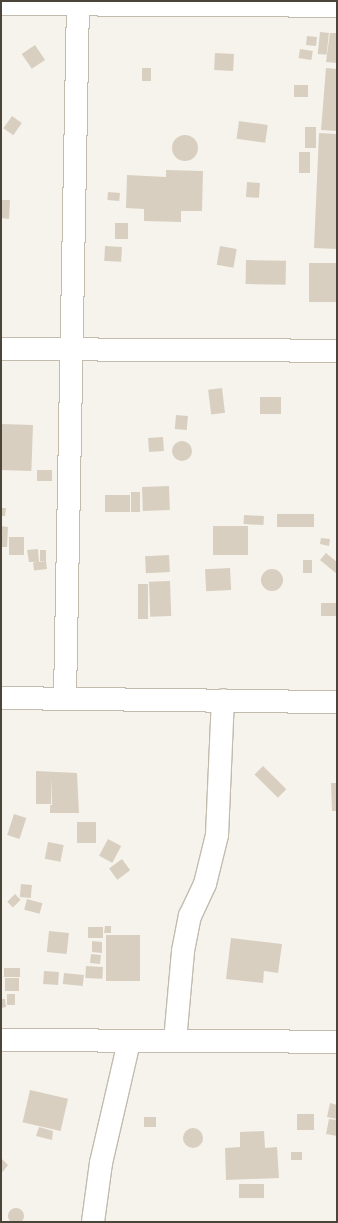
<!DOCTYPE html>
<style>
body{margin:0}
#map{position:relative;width:338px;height:1223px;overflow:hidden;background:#f6f3ec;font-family:Figtree,sans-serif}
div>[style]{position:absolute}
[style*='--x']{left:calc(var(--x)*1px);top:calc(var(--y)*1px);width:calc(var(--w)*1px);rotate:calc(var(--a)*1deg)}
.building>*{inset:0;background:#d8cfc1;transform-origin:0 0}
.round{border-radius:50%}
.roads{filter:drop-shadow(1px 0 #c2bbae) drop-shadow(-1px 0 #c2bbae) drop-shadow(0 1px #c2bbae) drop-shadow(0 -1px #c2bbae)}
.minor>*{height:22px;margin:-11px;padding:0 11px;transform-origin:11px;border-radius:11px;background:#fff}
span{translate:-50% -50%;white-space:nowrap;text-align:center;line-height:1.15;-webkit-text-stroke:3.5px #fff;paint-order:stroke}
.frame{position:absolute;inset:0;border:2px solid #4b4439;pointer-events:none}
</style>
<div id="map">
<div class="building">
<i style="left:320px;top:32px;width:9px;height:22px;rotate:6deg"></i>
<i style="clip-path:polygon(330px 33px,337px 33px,337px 63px,326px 62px)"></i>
<i style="left:307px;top:36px;width:10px;height:9px;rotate:6deg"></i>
<i style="left:35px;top:45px;width:18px;height:16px;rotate:56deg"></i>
<i style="left:300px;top:49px;width:13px;height:9px;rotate:9deg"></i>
<i style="left:215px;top:53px;width:19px;height:17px;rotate:3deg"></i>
<i style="left:142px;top:68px;width:9px;height:13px"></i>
<i style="clip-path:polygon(326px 68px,337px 69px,337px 131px,321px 130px)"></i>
<i style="left:294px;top:85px;width:14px;height:12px"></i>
<i style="left:12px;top:116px;width:12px;height:15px;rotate:35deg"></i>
<i style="left:239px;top:121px;width:29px;height:18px;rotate:8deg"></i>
<i style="left:305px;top:127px;width:11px;height:21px"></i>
<i style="clip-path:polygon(319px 133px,337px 134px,337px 249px,314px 248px)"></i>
<i class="round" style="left:172px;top:135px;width:26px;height:26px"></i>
<i style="left:299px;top:152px;width:11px;height:21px"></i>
<i style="clip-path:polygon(166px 170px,203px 171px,202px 211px,181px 211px,181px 222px,144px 221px,144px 209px,126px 208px,127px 175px,166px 177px)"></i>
<i style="left:247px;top:182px;width:13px;height:15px;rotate:4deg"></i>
<i style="left:108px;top:192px;width:12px;height:8px;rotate:5deg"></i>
<i style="clip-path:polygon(1px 200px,10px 200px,9px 219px,1px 218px)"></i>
<i style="left:115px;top:223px;width:13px;height:16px"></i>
<i style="left:105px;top:246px;width:17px;height:15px;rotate:3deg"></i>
<i style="left:220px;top:246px;width:17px;height:19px;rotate:10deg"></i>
<i style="left:246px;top:260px;width:40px;height:24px;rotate:1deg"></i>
<i style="left:309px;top:263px;width:28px;height:39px"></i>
<i style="left:222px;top:388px;width:25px;height:14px;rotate:83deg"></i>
<i style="left:260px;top:397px;width:21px;height:17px"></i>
<i style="left:176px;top:415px;width:12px;height:14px;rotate:5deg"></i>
<i style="left:1px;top:424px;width:32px;height:46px;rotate:2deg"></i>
<i style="left:163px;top:437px;width:14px;height:15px;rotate:86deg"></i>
<i class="round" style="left:172px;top:441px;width:20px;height:20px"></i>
<i style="left:37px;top:470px;width:15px;height:11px"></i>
<i style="left:169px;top:486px;width:24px;height:27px;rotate:88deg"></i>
<i style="left:131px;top:492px;width:9px;height:20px"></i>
<i style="left:105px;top:495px;width:25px;height:17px"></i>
<i style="clip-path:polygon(1px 508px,6px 508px,5px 516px,1px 516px)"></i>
<i style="left:277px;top:514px;width:37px;height:13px"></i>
<i style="left:244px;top:515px;width:20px;height:9px;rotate:3deg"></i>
<i style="clip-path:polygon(1px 526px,8px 527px,7px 547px,1px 547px)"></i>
<i style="left:213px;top:526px;width:35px;height:29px"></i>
<i style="left:9px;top:537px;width:15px;height:18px"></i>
<i style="clip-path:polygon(321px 538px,330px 539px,329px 546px,320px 544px)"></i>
<i style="clip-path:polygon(38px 549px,39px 562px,29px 562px,27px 550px)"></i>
<i style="left:40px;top:550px;width:6px;height:11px"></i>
<i style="clip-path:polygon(326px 553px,337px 562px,337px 574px,320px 560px)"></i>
<i style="left:169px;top:555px;width:17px;height:24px;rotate:87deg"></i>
<i style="left:303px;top:560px;width:9px;height:13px"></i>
<i style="left:46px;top:561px;width:8px;height:13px;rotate:83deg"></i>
<i style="left:230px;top:568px;width:22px;height:25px;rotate:87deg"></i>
<i class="round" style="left:261px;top:569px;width:22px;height:22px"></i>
<i style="left:170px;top:581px;width:35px;height:21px;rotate:88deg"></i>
<i style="left:138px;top:584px;width:10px;height:35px"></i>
<i style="left:337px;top:603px;width:13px;height:16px;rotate:90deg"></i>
<i style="left:263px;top:766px;width:33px;height:12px;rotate:45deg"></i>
<i style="clip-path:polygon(36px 771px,77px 773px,79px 813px,50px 813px,50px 805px,69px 805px,52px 805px,52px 777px,51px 804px,36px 804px)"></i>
<i style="clip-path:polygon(331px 783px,337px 783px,337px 811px,332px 811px)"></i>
<i style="left:14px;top:814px;width:13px;height:22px;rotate:18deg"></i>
<i style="left:77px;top:822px;width:19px;height:21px"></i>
<i style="left:108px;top:839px;width:15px;height:19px;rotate:28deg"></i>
<i style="left:48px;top:842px;width:16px;height:17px;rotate:11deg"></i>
<i style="left:122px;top:859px;width:14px;height:16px;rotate:54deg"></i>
<i style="left:21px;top:884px;width:11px;height:13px;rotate:5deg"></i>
<i style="left:15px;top:894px;width:8px;height:11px;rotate:45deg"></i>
<i style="left:27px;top:899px;width:16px;height:11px;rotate:15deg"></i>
<i style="clip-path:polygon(105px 926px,111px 926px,111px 933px,104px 933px)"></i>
<i style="left:88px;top:927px;width:15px;height:11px"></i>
<i style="left:49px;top:931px;width:20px;height:21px;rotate:6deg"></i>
<i style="left:106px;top:935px;width:34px;height:46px"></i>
<i style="clip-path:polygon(231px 938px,282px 944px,278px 973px,264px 971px,263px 983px,226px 979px)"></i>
<i style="clip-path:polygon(92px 941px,102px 942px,102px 953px,92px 952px)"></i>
<i style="left:91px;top:954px;width:10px;height:9px;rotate:6deg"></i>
<i style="left:86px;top:966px;width:17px;height:12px;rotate:3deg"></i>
<i style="left:4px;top:968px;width:16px;height:9px"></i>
<i style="left:44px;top:971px;width:15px;height:13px;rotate:4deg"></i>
<i style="left:64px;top:973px;width:20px;height:11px;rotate:6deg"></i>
<i style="left:5px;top:978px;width:14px;height:13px"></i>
<i style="left:7px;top:994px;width:8px;height:11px"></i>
<i style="clip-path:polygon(1px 999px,5px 999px,6px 1007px,1px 1008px)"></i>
<i style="left:30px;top:1090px;width:39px;height:33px;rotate:13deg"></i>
<i style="clip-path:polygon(330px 1103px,337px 1105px,337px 1119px,327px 1117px)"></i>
<i style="left:297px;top:1114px;width:17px;height:16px"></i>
<i style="left:144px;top:1117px;width:12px;height:10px"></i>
<i style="clip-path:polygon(329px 1119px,337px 1120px,337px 1136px,326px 1134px)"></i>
<i style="clip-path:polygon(39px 1127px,53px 1131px,52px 1140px,36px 1136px)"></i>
<i class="round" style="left:183px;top:1128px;width:20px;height:20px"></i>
<i style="clip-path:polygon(264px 1131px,265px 1148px,277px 1147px,279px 1178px,226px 1180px,225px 1148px,240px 1147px,240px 1132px)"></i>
<i style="left:291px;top:1152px;width:11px;height:8px"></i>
<i style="clip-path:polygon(1px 1158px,8px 1165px,1px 1174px)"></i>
<i style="left:239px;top:1184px;width:25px;height:14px"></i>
<i class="round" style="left:8px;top:1208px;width:16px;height:16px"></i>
</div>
<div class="roads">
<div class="minor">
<i style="--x:1;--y:4;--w:336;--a:0.3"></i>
<i style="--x:1;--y:349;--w:336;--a:0.3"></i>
<i style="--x:1;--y:698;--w:336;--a:0.7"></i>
<i style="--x:65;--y:698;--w:697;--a:-88.93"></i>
<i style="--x:1;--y:1040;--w:336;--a:0.3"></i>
<i style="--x:175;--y:1041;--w:90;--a:-84.9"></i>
<i style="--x:183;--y:951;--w:36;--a:-79"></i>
<i style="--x:190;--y:916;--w:35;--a:-65"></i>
<i style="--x:205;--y:884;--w:50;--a:-76.2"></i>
<i style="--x:217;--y:835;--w:135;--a:-87.5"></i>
<i style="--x:93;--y:1222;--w:60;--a:-82.3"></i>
<i style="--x:101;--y:1163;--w:124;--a:-77"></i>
</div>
</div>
<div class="frame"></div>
</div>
